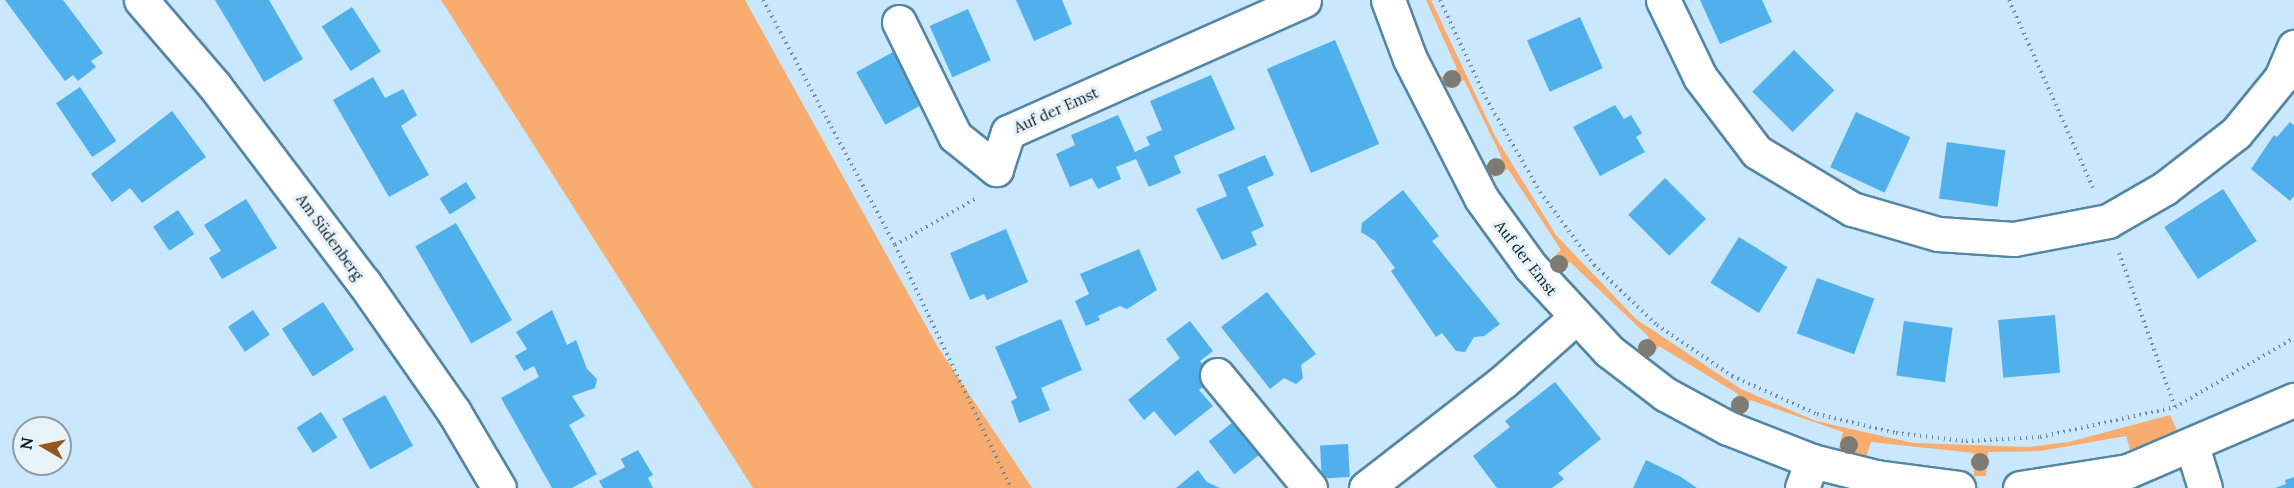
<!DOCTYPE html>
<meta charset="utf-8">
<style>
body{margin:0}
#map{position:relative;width:2294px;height:488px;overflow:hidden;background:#c9e8fe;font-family:Lora,serif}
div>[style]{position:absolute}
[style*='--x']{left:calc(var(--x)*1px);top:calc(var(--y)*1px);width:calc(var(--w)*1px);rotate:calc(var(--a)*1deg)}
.green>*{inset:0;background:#f8ac70}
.building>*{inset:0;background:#4fb0eb;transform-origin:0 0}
.path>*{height:4px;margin-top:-2px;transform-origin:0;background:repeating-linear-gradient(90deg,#728c9e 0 1.5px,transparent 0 6px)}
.roads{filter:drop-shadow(2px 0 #5486a6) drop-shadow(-2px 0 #5486a6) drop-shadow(0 2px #5486a6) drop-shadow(0 -2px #5486a6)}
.minor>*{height:33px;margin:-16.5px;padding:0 16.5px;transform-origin:16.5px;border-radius:16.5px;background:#fff}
.trees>*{width:18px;height:18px;margin:-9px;border-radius:50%;background:#7e7b74}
span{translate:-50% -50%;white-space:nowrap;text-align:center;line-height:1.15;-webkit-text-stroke:6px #e8f2f9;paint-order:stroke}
.street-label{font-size:15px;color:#071c28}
.north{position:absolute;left:12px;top:416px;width:60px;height:60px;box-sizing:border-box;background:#e8f2f9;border:2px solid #8e9ca5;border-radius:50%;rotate:279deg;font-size:16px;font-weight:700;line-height:24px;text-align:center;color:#071c28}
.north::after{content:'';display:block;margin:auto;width:21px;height:27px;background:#96571e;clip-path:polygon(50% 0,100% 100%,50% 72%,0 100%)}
</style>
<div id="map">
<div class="green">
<i style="clip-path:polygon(441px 0,745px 0,939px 349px,1032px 488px,753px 488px)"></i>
<i style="clip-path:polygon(1426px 0,1431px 0,1495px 136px,1556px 235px,1636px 319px,1741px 389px,1816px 421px,1913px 443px,2028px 447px,2069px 442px,2170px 415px,2181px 439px,2132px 456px,2126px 436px,2041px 451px,1988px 452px,1986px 476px,1974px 476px,1974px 453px,1871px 442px,1864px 463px,1837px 455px,1843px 432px,1750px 400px,1740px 420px,1727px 413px,1738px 394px,1659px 346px,1646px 363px,1636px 353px,1649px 337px,1570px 262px,1553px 275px,1544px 266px,1561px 250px,1508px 169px,1488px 180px,1480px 168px,1502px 158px,1464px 80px,1443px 90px,1438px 79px,1457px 69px)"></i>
</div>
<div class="building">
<i style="clip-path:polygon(5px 0,63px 0,103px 53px,91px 61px,96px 67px,78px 81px,73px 75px,65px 81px)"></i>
<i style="clip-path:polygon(215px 0,269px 0,303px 59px,264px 82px)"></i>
<i style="clip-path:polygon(1016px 0,1062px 0,1072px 24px,1034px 41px)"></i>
<i style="clip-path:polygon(1700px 0,1762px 0,1772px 22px,1720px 44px)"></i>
<i style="left:352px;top:7px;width:53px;height:36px;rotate:57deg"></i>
<i style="left:968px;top:9px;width:56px;height:42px;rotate:66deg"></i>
<i style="left:1580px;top:17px;width:56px;height:58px;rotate:66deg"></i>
<i style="left:1335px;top:40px;width:113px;height:74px;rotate:67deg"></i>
<i style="left:1794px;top:50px;width:57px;height:59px;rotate:45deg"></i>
<i style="left:893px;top:52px;width:60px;height:42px;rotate:61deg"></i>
<i style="clip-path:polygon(1211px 75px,1235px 129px,1174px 156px,1181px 173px,1149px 187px,1136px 159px,1116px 167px,1121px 179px,1098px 189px,1092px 178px,1070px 187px,1056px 154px,1075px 145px,1071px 135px,1118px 115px,1135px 152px,1150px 145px,1146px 137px,1162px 130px,1150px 101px)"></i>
<i style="clip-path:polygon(373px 77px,385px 98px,403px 89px,417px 115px,401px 126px,429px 175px,389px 197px,333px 100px)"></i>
<i style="left:80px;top:87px;width:65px;height:29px;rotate:56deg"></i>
<i style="clip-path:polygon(1615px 105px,1624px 119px,1631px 115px,1642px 133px,1636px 137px,1645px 152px,1600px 176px,1573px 127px)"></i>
<i style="clip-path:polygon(172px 111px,206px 157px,142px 203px,130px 188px,112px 202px,91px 174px)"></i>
<i style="left:1856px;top:112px;width:60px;height:61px;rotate:25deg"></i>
<i style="clip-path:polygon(2290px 122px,2294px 125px,2294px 196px,2290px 201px,2251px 169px,2274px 135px,2277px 137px)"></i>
<i style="left:1947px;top:142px;width:59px;height:57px;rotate:8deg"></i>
<i style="clip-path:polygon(1265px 155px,1274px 175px,1247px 187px,1264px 226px,1251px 232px,1257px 245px,1222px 260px,1196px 209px,1227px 196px,1218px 175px)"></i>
<i style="left:1665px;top:178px;width:58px;height:52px;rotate:45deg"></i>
<i style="left:466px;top:182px;width:19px;height:31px;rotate:58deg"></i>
<i style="left:2223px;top:189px;width:62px;height:70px;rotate:57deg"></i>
<i style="clip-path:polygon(1403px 190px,1439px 236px,1432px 241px,1500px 324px,1484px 336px,1474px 337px,1465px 352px,1456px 351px,1442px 333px,1436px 337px,1391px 271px,1395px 268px,1375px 241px,1361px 232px,1362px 223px)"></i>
<i style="clip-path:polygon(246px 199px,277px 248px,222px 279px,209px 258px,221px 251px,204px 225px)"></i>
<i style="left:178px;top:210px;width:29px;height:30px;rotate:56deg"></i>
<i style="left:456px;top:223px;width:112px;height:47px;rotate:60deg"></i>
<i style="clip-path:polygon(1006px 229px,1028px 282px,987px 300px,984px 294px,970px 300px,950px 253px)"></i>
<i style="left:1739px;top:237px;width:57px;height:54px;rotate:32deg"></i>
<i style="clip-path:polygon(1139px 249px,1157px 290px,1127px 309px,1120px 306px,1098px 316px,1100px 320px,1086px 326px,1075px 301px,1089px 294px,1080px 274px)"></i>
<i style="left:1817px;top:278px;width:61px;height:59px;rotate:20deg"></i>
<i style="clip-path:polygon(1267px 292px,1316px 354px,1301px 365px,1303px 378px,1296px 384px,1284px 378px,1270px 389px,1221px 327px)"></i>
<i style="left:323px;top:302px;width:57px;height:49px;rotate:57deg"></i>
<i style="left:253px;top:310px;width:30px;height:30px;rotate:56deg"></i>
<i style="clip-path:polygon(552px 310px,567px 345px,576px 340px,587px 369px,597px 379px,595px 388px,572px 396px,585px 416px,569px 425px,597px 474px,572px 488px,552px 488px,501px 398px,539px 377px,534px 366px,524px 371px,515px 356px,527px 349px,516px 332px)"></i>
<i style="left:2055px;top:315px;width:58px;height:57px;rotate:85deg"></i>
<i style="clip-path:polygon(1061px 319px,1082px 370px,1041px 388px,1050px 410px,1019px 423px,1011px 401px,1017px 398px,995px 347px)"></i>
<i style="clip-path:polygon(1190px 321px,1213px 351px,1200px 361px,1207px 369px,1200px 375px,1207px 384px,1199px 390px,1213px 406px,1175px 436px,1154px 411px,1144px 420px,1128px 400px,1180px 358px,1166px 339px)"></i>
<i style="left:1904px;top:321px;width:49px;height:55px;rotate:8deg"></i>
<i style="clip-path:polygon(1555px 382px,1601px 439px,1558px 473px,1564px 479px,1552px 488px,1497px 488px,1473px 456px,1510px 427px,1505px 421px)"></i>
<i style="left:385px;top:395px;width:58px;height:49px;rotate:61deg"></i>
<i style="left:321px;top:412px;width:30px;height:29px;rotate:57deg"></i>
<i style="left:1237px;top:419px;width:42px;height:36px;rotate:52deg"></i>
<i style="left:1348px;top:444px;width:33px;height:28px;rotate:87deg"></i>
<i style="clip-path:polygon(638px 450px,653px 475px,648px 478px,653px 488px,603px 488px,599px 481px,625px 467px,621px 459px)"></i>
<i style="clip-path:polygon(1646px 460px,1681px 477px,1697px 488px,1633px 488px)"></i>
<i style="clip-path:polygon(1198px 470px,1207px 482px,1220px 488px,1176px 488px)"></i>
<i style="clip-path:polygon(2294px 477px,2294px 488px,2275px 488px,2286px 484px,2285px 480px)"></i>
</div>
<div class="path">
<i style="--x:763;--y:0;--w:278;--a:61.7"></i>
<i style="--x:895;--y:245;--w:269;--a:64.5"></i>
<i style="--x:1440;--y:0;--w:108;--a:64.9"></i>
<i style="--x:1486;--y:98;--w:108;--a:60.1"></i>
<i style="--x:1540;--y:192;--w:91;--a:53.5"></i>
<i style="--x:1594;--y:265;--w:87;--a:43.6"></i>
<i style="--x:1657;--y:325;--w:91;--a:34.2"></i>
<i style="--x:1732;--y:376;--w:93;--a:24.1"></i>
<i style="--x:1817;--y:414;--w:81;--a:13.5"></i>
<i style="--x:1896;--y:433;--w:70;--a:6.5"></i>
<i style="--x:1966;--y:441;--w:74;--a:-3.1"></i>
<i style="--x:2040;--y:437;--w:138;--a:-12.5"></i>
<i style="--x:2175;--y:407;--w:138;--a:-30.1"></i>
<i style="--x:2009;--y:0;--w:206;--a:65.9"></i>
<i style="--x:895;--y:245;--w:92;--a:-29.9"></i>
<i style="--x:2119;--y:253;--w:164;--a:70"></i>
</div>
<div class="roads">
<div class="minor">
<i style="--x:141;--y:0;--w:112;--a:49.3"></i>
<i style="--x:214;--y:85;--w:248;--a:52.9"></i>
<i style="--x:364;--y:283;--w:157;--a:55.1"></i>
<i style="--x:454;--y:412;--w:88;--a:59.4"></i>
<i style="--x:1388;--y:0;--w:63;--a:69.6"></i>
<i style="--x:1410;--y:59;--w:156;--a:62.9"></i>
<i style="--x:1481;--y:198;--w:85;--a:54.1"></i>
<i style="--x:1531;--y:267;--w:115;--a:47.1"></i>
<i style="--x:1609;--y:351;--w:71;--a:37.5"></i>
<i style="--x:1665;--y:394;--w:72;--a:28.4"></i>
<i style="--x:1728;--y:428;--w:90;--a:21.4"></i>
<i style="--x:1812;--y:461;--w:66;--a:14"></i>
<i style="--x:1876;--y:477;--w:83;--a:7.6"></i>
<i style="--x:1663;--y:0;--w:85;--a:64.3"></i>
<i style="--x:1700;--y:77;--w:94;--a:52.8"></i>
<i style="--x:1757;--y:152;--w:111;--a:31"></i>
<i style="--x:1852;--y:209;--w:90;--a:16.2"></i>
<i style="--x:1938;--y:234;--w:76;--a:3.8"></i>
<i style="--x:2014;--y:239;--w:96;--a:-10.8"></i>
<i style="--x:2108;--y:221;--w:66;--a:-30.1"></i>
<i style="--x:2165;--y:188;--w:90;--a:-37.8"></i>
<i style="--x:2236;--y:133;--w:71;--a:-50.7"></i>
<i style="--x:2281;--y:78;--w:34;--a:-67"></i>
<i style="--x:899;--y:22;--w:127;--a:63.8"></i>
<i style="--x:955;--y:136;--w:53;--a:38.8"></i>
<i style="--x:996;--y:169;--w:39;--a:-72"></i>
<i style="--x:1008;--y:132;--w:324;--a:-24"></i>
<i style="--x:1217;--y:375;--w:146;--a:50.5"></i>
<i style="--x:2192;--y:446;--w:44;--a:72.8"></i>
<i style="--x:1366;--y:488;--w:175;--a:-37.8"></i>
<i style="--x:1504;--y:381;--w:95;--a:-41.6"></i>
<i style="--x:1802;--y:488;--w:29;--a:-70"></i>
<i style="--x:2020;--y:488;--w:109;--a:-8.9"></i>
<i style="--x:2128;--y:471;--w:181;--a:-23.2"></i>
</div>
</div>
<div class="trees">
<i style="left:1452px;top:79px"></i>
<i style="left:1496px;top:167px"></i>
<i style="left:1559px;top:264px"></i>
<i style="left:1647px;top:348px"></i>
<i style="left:1740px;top:405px"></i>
<i style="left:1849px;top:445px"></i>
<i style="left:1980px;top:462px"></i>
</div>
<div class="street-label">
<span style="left:1056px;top:110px;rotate:-24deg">Auf der Emst</span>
<span style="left:330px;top:237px;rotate:54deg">Am Südenberg</span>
<span style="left:1526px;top:258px;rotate:52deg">Auf der Emst</span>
</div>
<div class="north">N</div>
</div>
